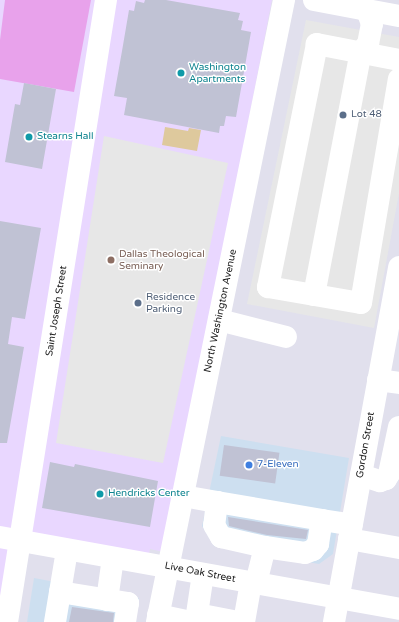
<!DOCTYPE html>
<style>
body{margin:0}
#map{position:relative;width:399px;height:622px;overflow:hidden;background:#e1e0ed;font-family:"Varela Round",sans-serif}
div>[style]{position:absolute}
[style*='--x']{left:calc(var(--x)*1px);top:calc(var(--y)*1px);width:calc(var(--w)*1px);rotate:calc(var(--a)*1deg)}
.commercial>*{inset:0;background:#cddff0}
.education>*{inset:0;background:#e9d7ff}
.grass>*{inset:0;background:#e8a2eb}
.parking>*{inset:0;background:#e7e7e7}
.water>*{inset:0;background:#dec99d}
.building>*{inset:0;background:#c0c2d4;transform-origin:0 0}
.minor>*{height:22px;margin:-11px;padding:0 11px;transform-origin:11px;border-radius:11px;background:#fff}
.dots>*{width:11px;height:11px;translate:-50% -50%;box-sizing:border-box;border:2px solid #fff;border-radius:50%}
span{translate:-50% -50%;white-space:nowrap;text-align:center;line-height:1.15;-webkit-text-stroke:3px #fff;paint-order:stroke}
.culture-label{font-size:10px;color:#0d838f}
.left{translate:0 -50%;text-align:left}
.service-label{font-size:10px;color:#4e5e75}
.education-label{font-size:10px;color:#785e54}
.street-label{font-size:10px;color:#1b1b1b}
.shop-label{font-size:10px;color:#366cbe}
</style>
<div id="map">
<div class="commercial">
<i style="clip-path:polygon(221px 436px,349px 458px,333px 554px,319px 564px,214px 546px,202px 526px)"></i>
<i style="clip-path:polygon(34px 578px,139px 598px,135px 622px,27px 622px)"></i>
</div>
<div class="education">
<i style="clip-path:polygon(0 0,272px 0,164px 552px,150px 549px,147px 563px,20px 541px,0 622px)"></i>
</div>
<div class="grass">
<i style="clip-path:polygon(5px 0,91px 0,74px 92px,0 79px,0 40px)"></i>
</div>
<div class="parking">
<i style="clip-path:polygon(306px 20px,399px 37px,399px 193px,374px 328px,247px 304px)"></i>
<i style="clip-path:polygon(104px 136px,228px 163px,163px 463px,56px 443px)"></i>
</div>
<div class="water">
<i style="clip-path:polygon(165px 127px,188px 131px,189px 128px,201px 130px,197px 151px,162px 145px)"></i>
</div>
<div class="building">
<i style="clip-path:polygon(145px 0,166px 0,240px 13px,238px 20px,243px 21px,241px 30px,251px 32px,236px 117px,226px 116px,224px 126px,220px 126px,219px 133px,124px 115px,127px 98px,114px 96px,122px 51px,129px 10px,134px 11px,136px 1px,144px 3px)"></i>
<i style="clip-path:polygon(24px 83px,56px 89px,42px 169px,5px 162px,15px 104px,20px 105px)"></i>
<i style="clip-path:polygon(0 221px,41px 228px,25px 319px,12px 317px,8px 344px,24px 347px,7px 443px,0 443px)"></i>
<i style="left:224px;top:445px;width:56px;height:31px;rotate:8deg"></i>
<i style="clip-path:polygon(50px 462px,74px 467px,75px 464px,158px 481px,150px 527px,42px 508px)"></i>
<i style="clip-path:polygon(228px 517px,308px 530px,306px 539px,267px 535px,229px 526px)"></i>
<i style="clip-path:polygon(72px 607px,114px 613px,113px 622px,69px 622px)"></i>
</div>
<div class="minor">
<i style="--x:314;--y:0;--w:86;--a:10.7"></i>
<i style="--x:399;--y:60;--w:84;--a:-169"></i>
<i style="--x:317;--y:44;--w:248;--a:101.4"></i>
<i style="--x:268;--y:287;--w:94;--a:9.8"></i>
<i style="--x:361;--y:303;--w:227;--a:-80.4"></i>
<i style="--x:314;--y:295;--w:248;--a:-79.1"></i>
<i style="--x:361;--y:52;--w:11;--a:-49"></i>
<i style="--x:368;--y:44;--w:20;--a:-79"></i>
<i style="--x:372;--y:24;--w:15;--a:-110"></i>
<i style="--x:219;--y:320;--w:69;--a:14.2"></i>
<i style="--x:378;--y:380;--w:21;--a:8"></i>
<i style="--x:361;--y:475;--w:20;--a:18"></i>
<i style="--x:380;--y:481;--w:6;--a:-18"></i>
<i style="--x:386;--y:479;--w:6;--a:-59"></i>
<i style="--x:389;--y:474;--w:48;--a:-78"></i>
<i style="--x:183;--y:496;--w:35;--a:10"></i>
<i style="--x:217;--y:502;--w:23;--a:97"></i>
<i style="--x:214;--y:525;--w:14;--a:60"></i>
<i style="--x:221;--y:537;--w:45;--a:12.8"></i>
<i style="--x:265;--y:547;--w:40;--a:8.5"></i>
<i style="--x:305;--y:553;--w:9;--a:-21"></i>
<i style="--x:313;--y:550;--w:8;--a:-50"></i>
<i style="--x:318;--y:544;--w:24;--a:-81"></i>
<i style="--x:322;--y:520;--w:30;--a:9"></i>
<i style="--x:217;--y:502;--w:107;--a:9.7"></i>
<i style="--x:0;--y:537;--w:405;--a:10.2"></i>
<i style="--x:349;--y:539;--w:51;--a:10.2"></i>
<i style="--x:256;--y:583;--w:37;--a:-76"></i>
<i style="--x:60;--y:592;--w:69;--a:9.2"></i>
<i style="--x:128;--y:603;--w:19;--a:99"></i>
<i style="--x:107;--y:600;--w:42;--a:-81.9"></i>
<i style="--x:197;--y:614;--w:40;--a:-81.5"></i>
<i style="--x:158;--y:615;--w:34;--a:12"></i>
<i style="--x:7;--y:622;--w:630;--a:-80.96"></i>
<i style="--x:55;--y:622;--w:73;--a:-80.5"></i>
<i style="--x:157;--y:622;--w:635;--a:-78.46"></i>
<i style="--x:196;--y:622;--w:8;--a:-83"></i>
<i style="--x:197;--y:614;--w:42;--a:11"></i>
<i style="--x:244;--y:622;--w:40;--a:-80"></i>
<i style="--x:334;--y:622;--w:361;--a:-79.6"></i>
</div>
<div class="dots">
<i style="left:181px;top:73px;background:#0f9aa8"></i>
<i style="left:343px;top:115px;background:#5c6f8a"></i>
<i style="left:29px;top:137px;background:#0f9aa8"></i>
<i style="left:111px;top:260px;background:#8d6e63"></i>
<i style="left:138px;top:303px;background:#5c6f8a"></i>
<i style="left:249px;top:465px;background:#3f7fe0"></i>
<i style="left:100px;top:494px;background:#0f9aa8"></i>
</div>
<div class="culture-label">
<span class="left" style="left:189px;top:73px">Washington<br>Apartments</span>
<span class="left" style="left:37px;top:137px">Stearns Hall</span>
<span class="left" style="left:108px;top:494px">Hendricks Center</span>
</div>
<div class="service-label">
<span class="left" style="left:351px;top:115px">Lot 48</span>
<span class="left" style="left:146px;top:303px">Residence<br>Parking</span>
</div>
<div class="education-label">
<span class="left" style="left:119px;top:260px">Dallas Theological<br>Seminary</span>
</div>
<div class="street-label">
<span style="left:57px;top:311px;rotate:-81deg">Saint Joseph Street</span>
<span style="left:221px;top:311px;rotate:-78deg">North Washington Avenue</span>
<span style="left:366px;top:445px;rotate:-80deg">Gordon Street</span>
<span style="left:200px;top:573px;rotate:11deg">Live Oak Street</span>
</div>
<div class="shop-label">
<span class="left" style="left:257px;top:465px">7-Eleven</span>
</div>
</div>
